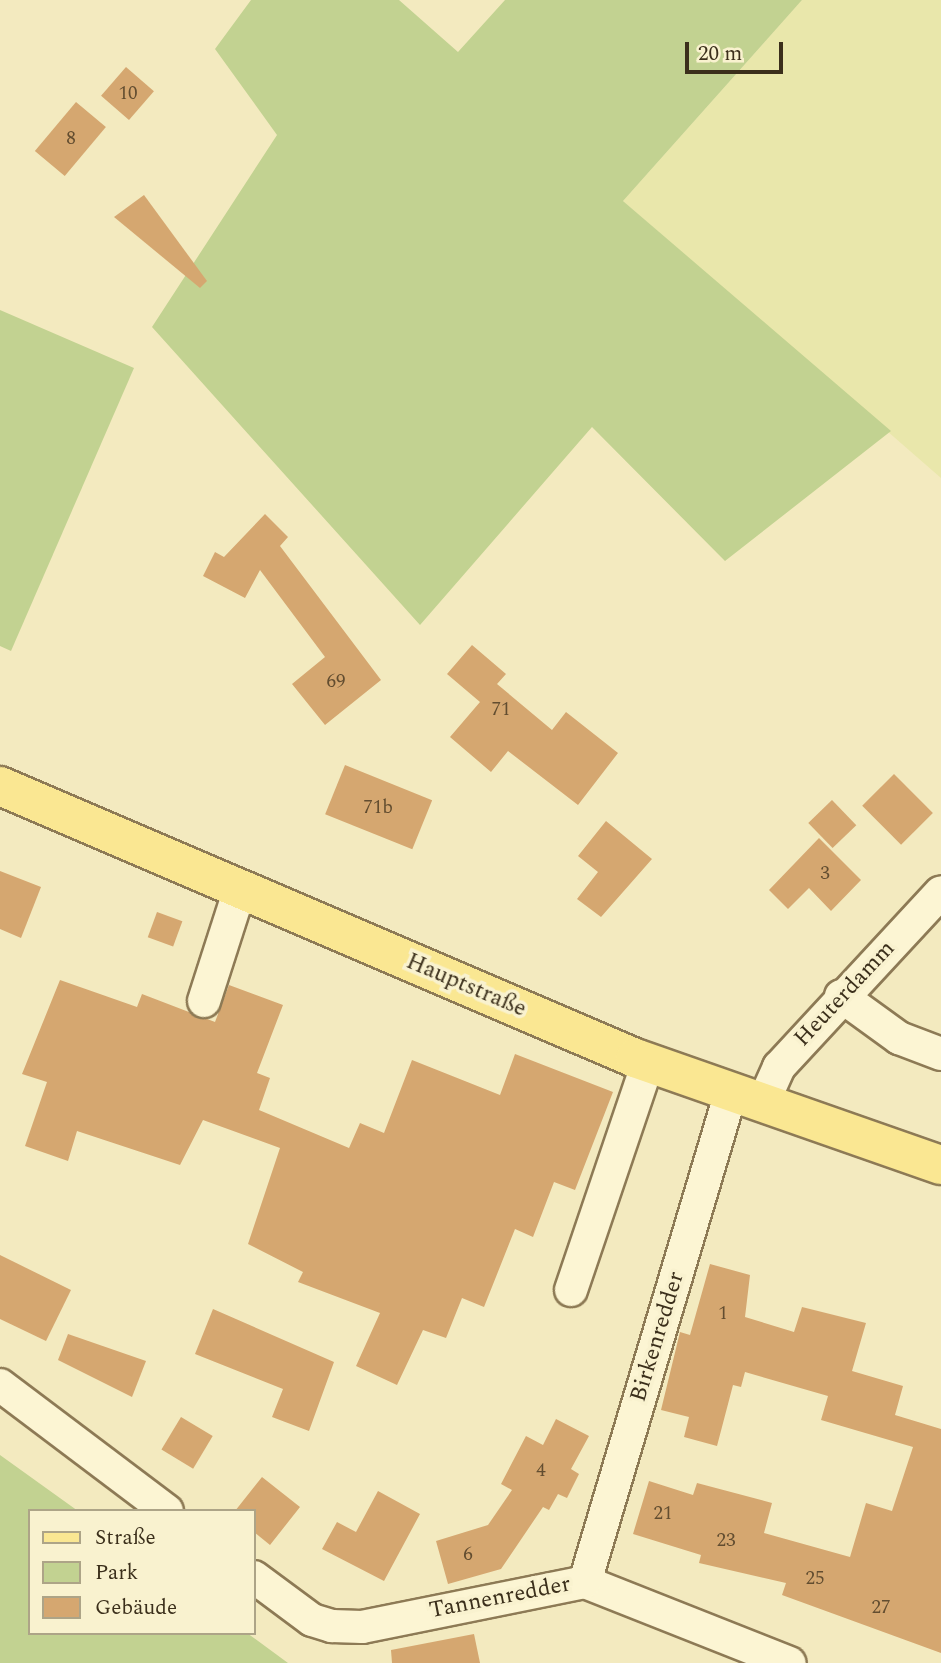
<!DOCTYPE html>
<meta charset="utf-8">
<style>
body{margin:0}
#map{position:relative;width:941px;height:1663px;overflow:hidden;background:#f3eabf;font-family:Spectral,serif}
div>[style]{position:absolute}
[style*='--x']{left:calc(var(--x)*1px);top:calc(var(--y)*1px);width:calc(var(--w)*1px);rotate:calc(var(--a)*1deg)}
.farmland>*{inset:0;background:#e9e7ab}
.green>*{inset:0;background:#c2d291}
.building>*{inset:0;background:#d5a770;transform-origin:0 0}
.roads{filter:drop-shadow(2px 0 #8d7a55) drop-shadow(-2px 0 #8d7a55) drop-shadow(0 2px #8d7a55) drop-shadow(0 -2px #8d7a55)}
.minor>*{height:32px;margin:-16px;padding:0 16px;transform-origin:16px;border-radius:16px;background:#fcf5d3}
.major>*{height:38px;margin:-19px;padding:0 19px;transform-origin:19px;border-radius:19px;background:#fae792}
span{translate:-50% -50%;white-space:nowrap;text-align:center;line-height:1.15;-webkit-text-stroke:7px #f9f2cf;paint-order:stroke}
.number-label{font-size:19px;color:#624d30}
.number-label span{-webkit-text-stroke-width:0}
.street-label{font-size:23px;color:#3b2f1b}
.legend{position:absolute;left:28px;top:1509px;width:228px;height:126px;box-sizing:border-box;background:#f9f2cf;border:2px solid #ada487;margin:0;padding:9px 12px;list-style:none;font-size:21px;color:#3b2f1b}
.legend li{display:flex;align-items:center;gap:14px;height:35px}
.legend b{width:35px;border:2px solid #ada487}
.scale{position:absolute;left:685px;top:42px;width:98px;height:32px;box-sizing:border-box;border:4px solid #3b2f1b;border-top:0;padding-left:9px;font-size:21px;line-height:24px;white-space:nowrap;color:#3b2f1b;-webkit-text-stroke:5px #f9f2cf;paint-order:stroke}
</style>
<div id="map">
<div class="farmland">
<i style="clip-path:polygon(802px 0,941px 0,941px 478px,623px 201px)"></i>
</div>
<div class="green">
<i style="clip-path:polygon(251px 0,399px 0,458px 52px,505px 0,802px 0,623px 201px,891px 431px,725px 561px,592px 427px,420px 625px,152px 327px,277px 135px,215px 49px)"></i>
<i style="clip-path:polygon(0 310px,134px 368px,11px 651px,0 646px)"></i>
<i style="clip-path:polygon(0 1455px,78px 1511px,30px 1511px,30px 1633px,247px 1633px,288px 1663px,0 1663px)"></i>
</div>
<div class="building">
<i style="left:126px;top:67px;width:37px;height:38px;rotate:41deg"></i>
<i style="left:76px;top:102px;width:39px;height:64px;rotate:40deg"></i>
<i style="clip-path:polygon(144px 195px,207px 281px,200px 288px,114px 217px)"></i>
<i style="clip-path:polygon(265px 514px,288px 537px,280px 546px,381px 680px,325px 725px,292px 684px,325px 657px,260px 570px,245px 598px,203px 576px,215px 552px,224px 557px)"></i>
<i style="clip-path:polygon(472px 645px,506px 674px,497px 684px,552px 730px,566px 712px,618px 753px,578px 805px,508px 751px,491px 772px,450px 737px,480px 702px,447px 674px)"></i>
<i style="left:345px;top:765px;width:94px;height:53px;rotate:22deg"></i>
<i style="left:894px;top:774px;width:55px;height:45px;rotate:45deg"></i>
<i style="left:832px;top:800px;width:35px;height:33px;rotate:46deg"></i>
<i style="clip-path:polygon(606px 821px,652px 859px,601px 917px,577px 899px,598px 872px,578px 856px)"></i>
<i style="clip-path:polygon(819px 838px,861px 880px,831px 911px,809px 888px,788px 909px,769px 890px)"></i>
<i style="clip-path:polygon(0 871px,41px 887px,21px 938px,0 929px)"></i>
<i style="left:157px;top:912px;width:27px;height:27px;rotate:20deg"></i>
<i style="clip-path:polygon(60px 980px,137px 1007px,142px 994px,215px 1022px,229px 985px,283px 1005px,257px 1073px,270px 1078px,259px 1110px,349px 1148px,360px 1123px,384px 1133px,412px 1060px,500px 1095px,515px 1054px,613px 1092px,575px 1190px,554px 1182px,533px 1237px,515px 1229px,484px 1307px,462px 1298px,446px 1338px,423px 1330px,397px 1385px,356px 1366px,380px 1313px,298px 1282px,303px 1272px,248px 1244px,280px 1148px,203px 1120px,180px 1165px,77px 1131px,68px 1161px,25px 1146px,47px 1082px,22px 1074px)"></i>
<i style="clip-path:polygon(0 1255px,71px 1290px,46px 1341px,0 1319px)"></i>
<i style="clip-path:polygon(710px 1264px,750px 1275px,745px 1317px,794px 1332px,802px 1307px,866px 1323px,852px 1371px,903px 1386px,895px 1415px,941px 1429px,941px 1653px,782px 1595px,786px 1583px,699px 1563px,701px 1555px,633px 1534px,649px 1481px,693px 1495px,697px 1483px,772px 1503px,764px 1533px,850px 1557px,866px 1503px,892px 1511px,913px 1447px,821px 1420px,828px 1396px,745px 1372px,741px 1387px,733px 1385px,717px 1446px,684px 1437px,689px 1417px,661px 1410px,680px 1332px,690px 1335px)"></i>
<i style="clip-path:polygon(213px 1309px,334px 1362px,309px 1431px,272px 1417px,283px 1389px,195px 1354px)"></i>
<i style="clip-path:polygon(68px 1334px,146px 1361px,132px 1397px,58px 1360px)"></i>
<i style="left:181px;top:1417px;width:37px;height:38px;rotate:31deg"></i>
<i style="clip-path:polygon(556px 1419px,589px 1436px,571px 1469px,579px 1474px,567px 1498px,558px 1494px,549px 1510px,543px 1507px,501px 1569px,448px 1584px,436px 1541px,488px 1525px,512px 1490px,501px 1484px,526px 1436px,543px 1445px)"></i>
<i style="clip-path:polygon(262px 1477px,300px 1507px,270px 1545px,254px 1532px,254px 1511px,235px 1511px)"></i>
<i style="clip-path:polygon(378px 1491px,420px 1514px,384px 1581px,322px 1549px,337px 1522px,356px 1532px)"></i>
<i style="clip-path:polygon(474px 1634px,480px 1663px,392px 1663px,391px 1650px)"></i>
</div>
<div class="roads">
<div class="minor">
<i style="--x:841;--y:996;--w:72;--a:35.9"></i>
<i style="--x:899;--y:1038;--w:45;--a:20.9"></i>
<i style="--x:204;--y:1001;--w:118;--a:-72.2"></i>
<i style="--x:762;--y:1105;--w:42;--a:-65.9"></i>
<i style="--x:779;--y:1067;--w:238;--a:-47.2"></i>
<i style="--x:571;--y:1290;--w:241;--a:-71.3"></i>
<i style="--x:0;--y:1385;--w:209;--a:37"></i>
<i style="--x:254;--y:1577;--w:72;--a:36.6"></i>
<i style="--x:312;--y:1620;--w:21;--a:17"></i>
<i style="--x:332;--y:1626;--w:30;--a:2"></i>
<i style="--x:362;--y:1627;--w:227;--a:-11.4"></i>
<i style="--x:585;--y:1582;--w:220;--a:21.6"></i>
<i style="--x:585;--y:1582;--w:511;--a:-73.41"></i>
</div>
<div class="major">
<i style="--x:0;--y:786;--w:691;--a:23.19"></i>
<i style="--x:635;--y:1058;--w:324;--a:19.3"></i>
</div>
</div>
<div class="number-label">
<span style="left:128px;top:94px">10</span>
<span style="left:71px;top:139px">8</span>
<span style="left:336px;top:682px">69</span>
<span style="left:501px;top:710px">71</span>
<span style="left:378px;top:808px">71b</span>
<span style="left:825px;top:874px">3</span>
<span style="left:723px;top:1314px">1</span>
<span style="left:541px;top:1471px">4</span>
<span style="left:663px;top:1514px">21</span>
<span style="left:726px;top:1541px">23</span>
<span style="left:468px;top:1555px">6</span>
<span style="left:815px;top:1579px">25</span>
<span style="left:881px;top:1608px">27</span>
</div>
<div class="street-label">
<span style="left:466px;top:986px;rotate:23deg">Hauptstraße</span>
<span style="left:845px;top:994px;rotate:-47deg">Heuterdamm</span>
<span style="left:658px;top:1337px;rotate:-73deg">Birkenredder</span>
<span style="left:500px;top:1598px;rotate:-11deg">Tannenredder</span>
</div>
<ul class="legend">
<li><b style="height:9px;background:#fae792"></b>Straße</li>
<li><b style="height:19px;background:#c2d291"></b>Park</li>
<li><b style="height:19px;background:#d5a770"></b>Gebäude</li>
</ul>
<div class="scale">20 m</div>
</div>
